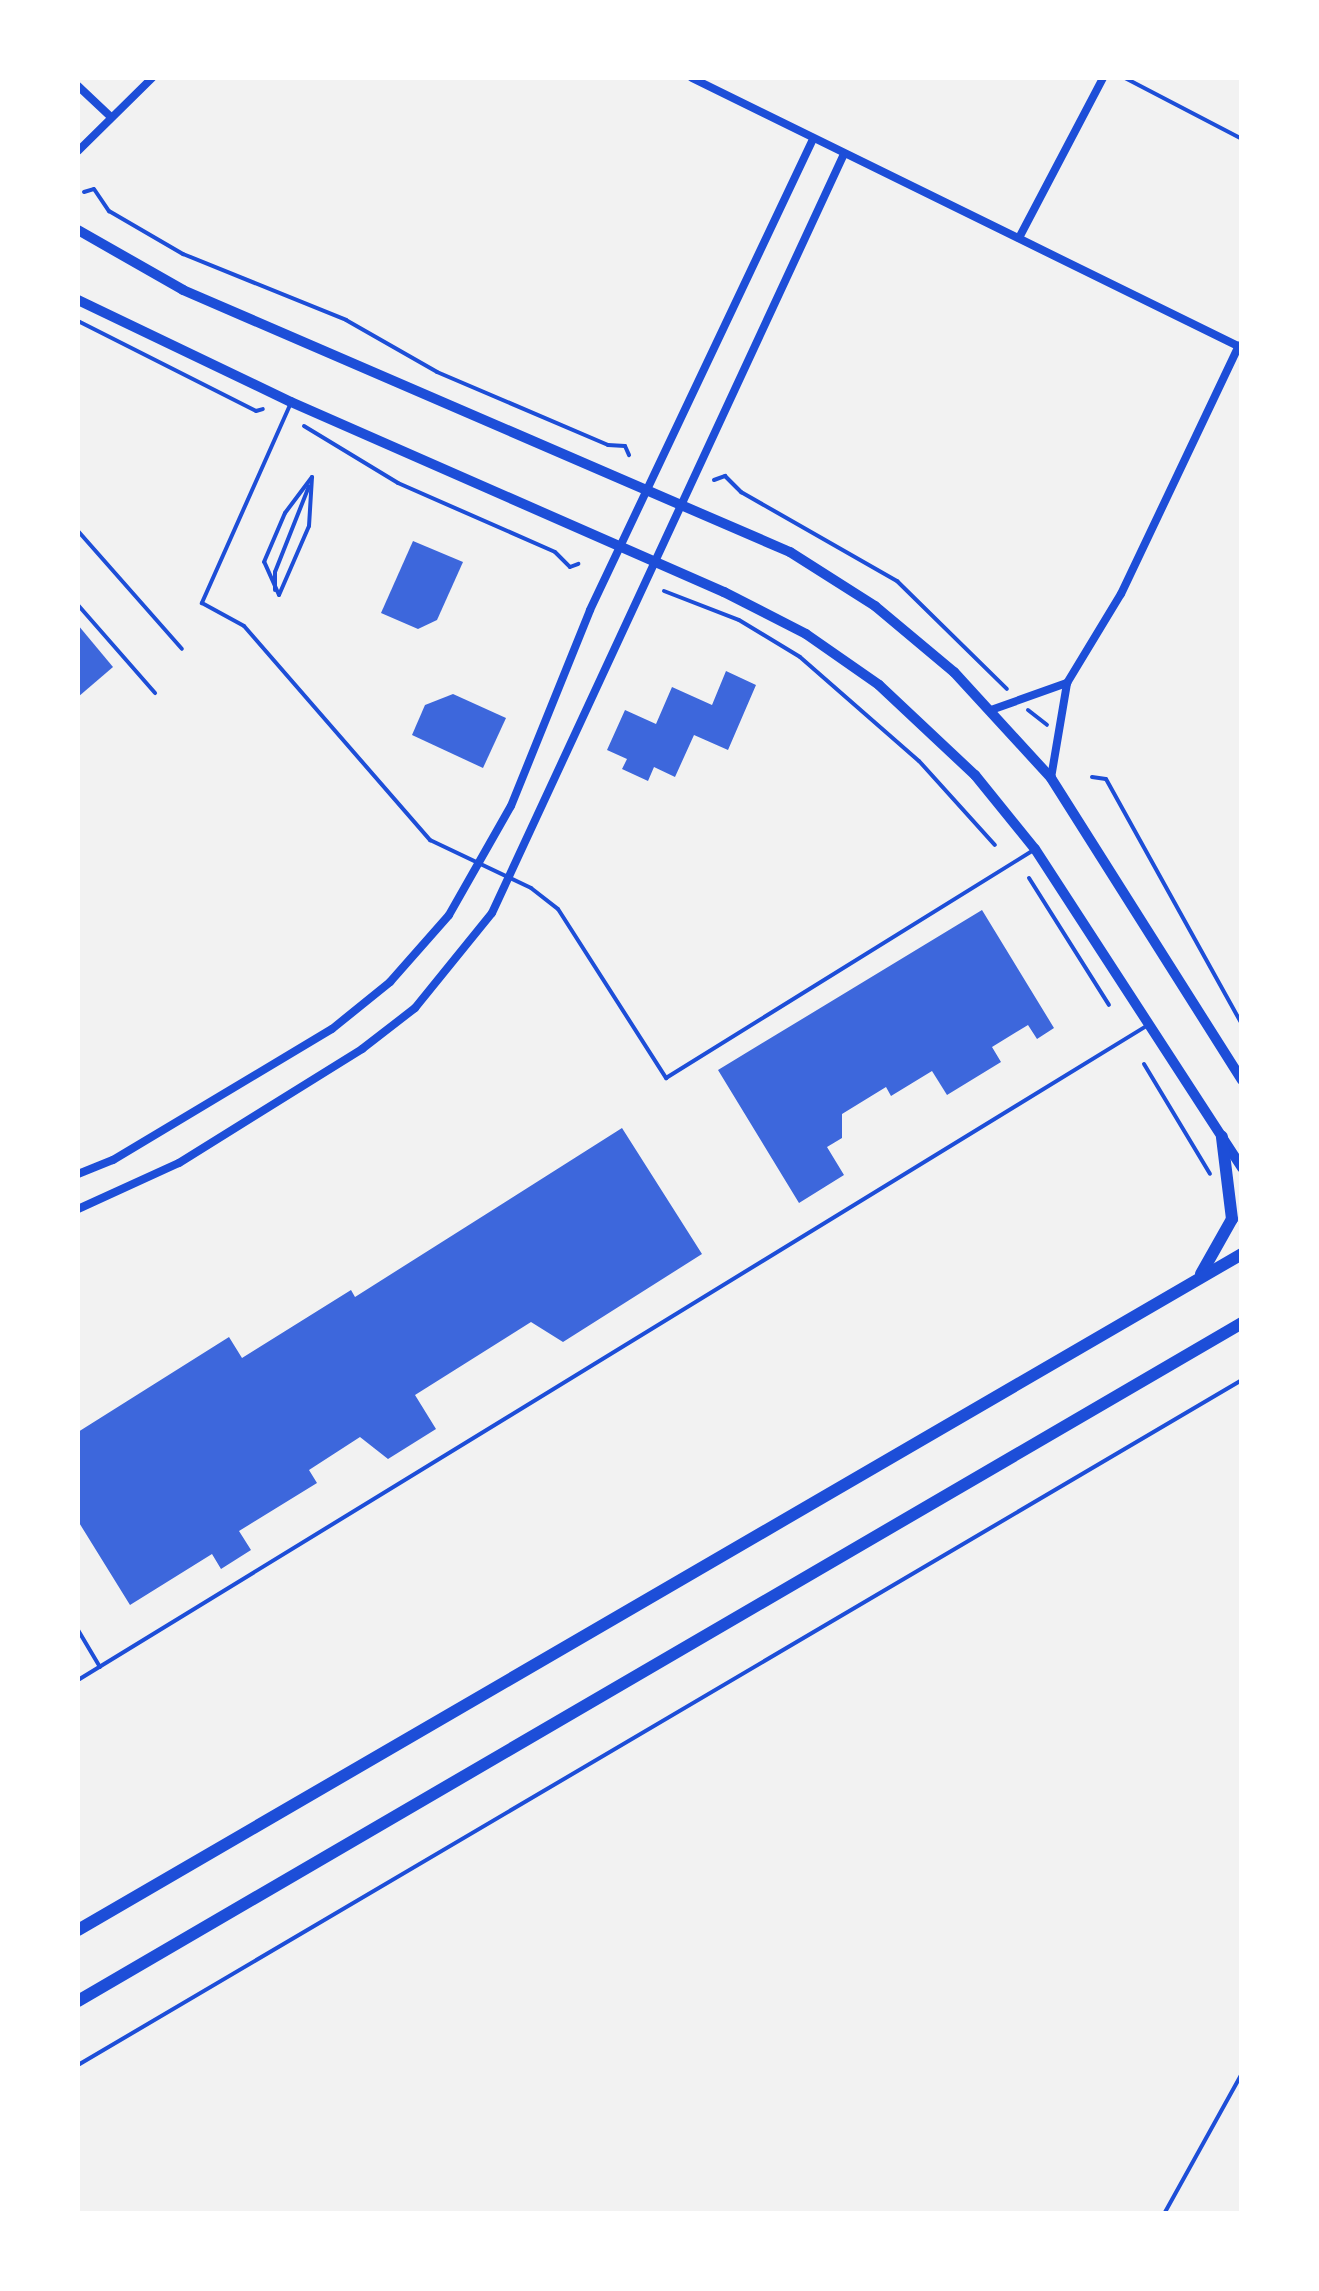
<!DOCTYPE html>
<style>
body{margin:0}
#map{position:relative;width:1319px;height:2291px;overflow:hidden;background:#f2f2f2;font-family:Rubik,sans-serif}
div>[style]{position:absolute}
[style*='--x']{left:calc(var(--x)*1px);top:calc(var(--y)*1px);width:calc(var(--w)*1px);rotate:calc(var(--a)*1deg)}
.building>*{inset:0;background:#3d67dc}
.path>*{height:4px;margin:-2px;padding:0 2px;transform-origin:2px;border-radius:2px;background:#1d4ed8}
.service>*{height:4px;margin:-2px;padding:0 2px;transform-origin:2px;border-radius:2px;background:#1d4ed8}
.minor>*{height:8px;margin:-4px;padding:0 4px;transform-origin:4px;border-radius:4px;background:#1d4ed8}
.tertiary>*{height:10px;margin:-5px;padding:0 5px;transform-origin:5px;border-radius:5px;background:#1d4ed8}
.primary>*{height:12px;margin:-6px;padding:0 6px;transform-origin:6px;border-radius:6px;background:#1d4ed8}
span{translate:-50% -50%;white-space:nowrap;text-align:center;line-height:1.15;-webkit-text-stroke:8px #fff;paint-order:stroke}
.frame{position:absolute;inset:0;border:80px solid #fff;pointer-events:none}
</style>
<div id="map">
<div class="building">
<i style="clip-path:polygon(413px 541px,463px 562px,437px 620px,418px 629px,381px 613px)"></i>
<i style="clip-path:polygon(78px 625px,113px 667px,78px 697px)"></i>
<i style="clip-path:polygon(726px 671px,756px 685px,728px 750px,694px 735px,675px 777px,654px 767px,648px 781px,622px 769px,627px 759px,607px 750px,625px 710px,656px 724px,672px 687px,712px 705px)"></i>
<i style="clip-path:polygon(453px 694px,506px 718px,483px 768px,412px 735px,425px 705px)"></i>
<i style="clip-path:polygon(982px 910px,1054px 1028px,1037px 1039px,1028px 1025px,992px 1047px,1001px 1062px,947px 1095px,932px 1071px,891px 1096px,886px 1087px,842px 1114px,842px 1138px,827px 1147px,844px 1175px,799px 1203px,718px 1070px)"></i>
<i style="clip-path:polygon(622px 1128px,702px 1254px,563px 1342px,531px 1322px,415px 1395px,436px 1429px,388px 1459px,360px 1437px,309px 1470px,317px 1483px,239px 1531px,251px 1550px,221px 1569px,212px 1554px,130px 1605px,78px 1521px,78px 1432px,229px 1337px,242px 1358px,351px 1290px,355px 1297px)"></i>
</div>
<div class="path">
<i style="--x:84;--y:192;--w:10;--a:-17"></i>
<i style="--x:94;--y:189;--w:27;--a:56"></i>
<i style="--x:109;--y:211;--w:86;--a:30.2"></i>
<i style="--x:183;--y:254;--w:176;--a:22"></i>
<i style="--x:346;--y:320;--w:105;--a:29.7"></i>
<i style="--x:437;--y:372;--w:186;--a:23.1"></i>
<i style="--x:608;--y:445;--w:17;--a:3"></i>
<i style="--x:625;--y:446;--w:10;--a:66"></i>
<i style="--x:78;--y:321;--w:199;--a:26.8"></i>
<i style="--x:256;--y:411;--w:7;--a:-16"></i>
<i style="--x:304;--y:426;--w:110;--a:31.2"></i>
<i style="--x:398;--y:483;--w:171;--a:23.7"></i>
<i style="--x:555;--y:552;--w:21;--a:45"></i>
<i style="--x:570;--y:567;--w:9;--a:-21"></i>
<i style="--x:714;--y:480;--w:12;--a:-20"></i>
<i style="--x:725;--y:476;--w:23;--a:45"></i>
<i style="--x:741;--y:492;--w:180;--a:29.7"></i>
<i style="--x:897;--y:581;--w:154;--a:44.5"></i>
<i style="--x:664;--y:591;--w:80;--a:21.1"></i>
<i style="--x:739;--y:620;--w:71;--a:31.2"></i>
<i style="--x:800;--y:657;--w:158;--a:41.2"></i>
<i style="--x:919;--y:761;--w:113;--a:47.9"></i>
<i style="--x:1028;--y:710;--w:24;--a:38"></i>
<i style="--x:1092;--y:777;--w:14;--a:8"></i>
<i style="--x:1106;--y:779;--w:280;--a:61"></i>
<i style="--x:1029;--y:878;--w:150;--a:57.8"></i>
<i style="--x:1144;--y:1064;--w:128;--a:59"></i>
</div>
<div class="service">
<i style="--x:1125;--y:78;--w:132;--a:27.5"></i>
<i style="--x:290;--y:405;--w:217;--a:114"></i>
<i style="--x:202;--y:603;--w:48;--a:28.7"></i>
<i style="--x:244;--y:626;--w:284;--a:49"></i>
<i style="--x:430;--y:840;--w:112;--a:25.4"></i>
<i style="--x:531;--y:888;--w:34;--a:38"></i>
<i style="--x:558;--y:909;--w:201;--a:57.4"></i>
<i style="--x:666;--y:1078;--w:434;--a:-31.8"></i>
<i style="--x:78;--y:531;--w:157;--a:48.6"></i>
<i style="--x:275;--y:590;--w:18;--a:-90"></i>
<i style="--x:275;--y:572;--w:92;--a:-68.4"></i>
<i style="--x:279;--y:595;--w:36;--a:-114"></i>
<i style="--x:264;--y:562;--w:53;--a:-66.8"></i>
<i style="--x:285;--y:513;--w:45;--a:-53.1"></i>
<i style="--x:279;--y:595;--w:75;--a:-66.5"></i>
<i style="--x:309;--y:526;--w:49;--a:-86.5"></i>
<i style="--x:78;--y:605;--w:117;--a:48.8"></i>
<i style="--x:78;--y:1630;--w:43;--a:59.3"></i>
<i style="--x:78;--y:1680;--w:1251;--a:-31.47"></i>
<i style="--x:78;--y:2065;--w:1351;--a:-30.48"></i>
<i style="--x:1164;--y:2214;--w:161;--a:-61"></i>
</div>
<div class="minor">
<i style="--x:692;--y:78;--w:613;--a:26.15"></i>
<i style="--x:78;--y:86;--w:45;--a:43.2"></i>
<i style="--x:78;--y:151;--w:104;--a:-44.6"></i>
<i style="--x:1019;--y:238;--w:181;--a:-62.3"></i>
<i style="--x:991;--y:710;--w:81;--a:-19.6"></i>
<i style="--x:1051;--y:778;--w:96;--a:-80.4"></i>
<i style="--x:1067;--y:683;--w:104;--a:-58.8"></i>
<i style="--x:1121;--y:594;--w:275;--a:-64.6"></i>
<i style="--x:78;--y:1174;--w:38;--a:-22"></i>
<i style="--x:113;--y:1160;--w:255;--a:-30.9"></i>
<i style="--x:332;--y:1029;--w:75;--a:-39"></i>
<i style="--x:390;--y:982;--w:89;--a:-48.6"></i>
<i style="--x:449;--y:915;--w:125;--a:-60.4"></i>
<i style="--x:511;--y:806;--w:211;--a:-68"></i>
<i style="--x:590;--y:610;--w:521;--a:-64.66"></i>
<i style="--x:78;--y:1209;--w:111;--a:-24.5"></i>
<i style="--x:179;--y:1163;--w:216;--a:-31.9"></i>
<i style="--x:362;--y:1049;--w:67;--a:-37.7"></i>
<i style="--x:415;--y:1008;--w:122;--a:-51"></i>
<i style="--x:492;--y:913;--w:837;--a:-65.12"></i>
</div>
<div class="tertiary">
<i style="--x:78;--y:230;--w:121;--a:29.7"></i>
<i style="--x:183;--y:290;--w:661;--a:23.35"></i>
<i style="--x:790;--y:552;--w:101;--a:32.4"></i>
<i style="--x:875;--y:606;--w:103;--a:39.9"></i>
<i style="--x:954;--y:672;--w:144;--a:47.5"></i>
<i style="--x:1051;--y:778;--w:357;--a:57.7"></i>
<i style="--x:78;--y:300;--w:236;--a:25.6"></i>
<i style="--x:291;--y:402;--w:473;--a:23.7"></i>
<i style="--x:724;--y:592;--w:92;--a:27.1"></i>
<i style="--x:806;--y:634;--w:89;--a:34.9"></i>
<i style="--x:879;--y:685;--w:132;--a:43.2"></i>
<i style="--x:975;--y:775;--w:95;--a:51"></i>
<i style="--x:1035;--y:849;--w:380;--a:57"></i>
</div>
<div class="primary">
<i style="--x:1201;--y:1274;--w:63;--a:-60.6"></i>
<i style="--x:1232;--y:1219;--w:83;--a:-97"></i>
<i style="--x:78;--y:1930;--w:1346;--a:-30.15"></i>
<i style="--x:78;--y:2001;--w:1347;--a:-30.22"></i>
</div>
<div class="frame"></div>
</div>
